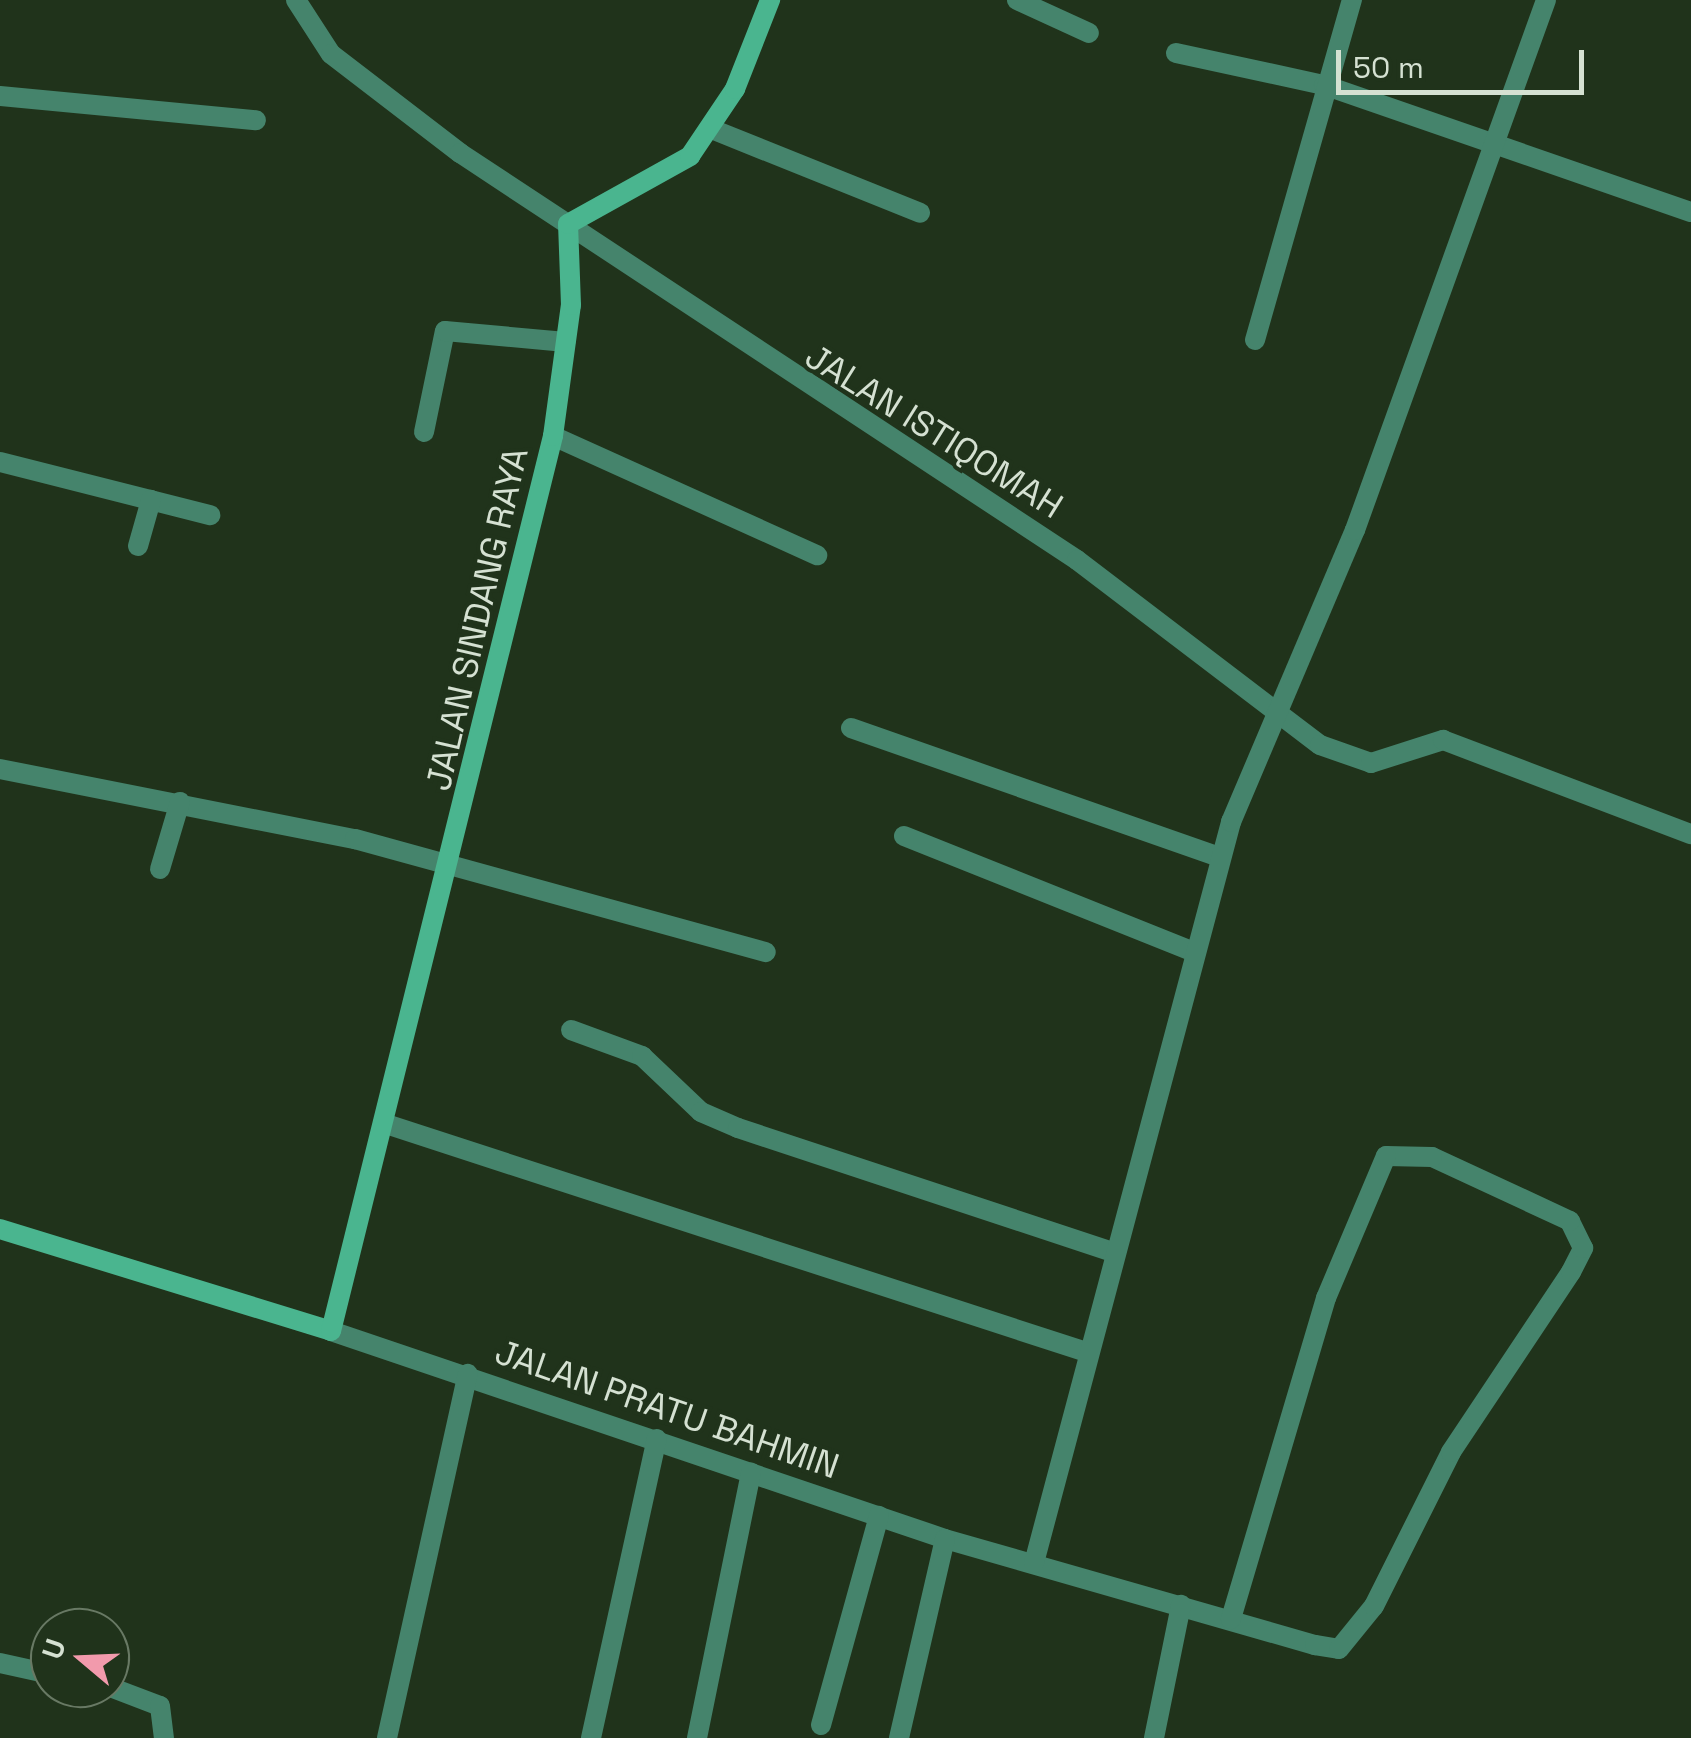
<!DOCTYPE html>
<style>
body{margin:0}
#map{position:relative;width:1691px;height:1738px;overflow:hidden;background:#20331b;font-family:"Space Grotesk",sans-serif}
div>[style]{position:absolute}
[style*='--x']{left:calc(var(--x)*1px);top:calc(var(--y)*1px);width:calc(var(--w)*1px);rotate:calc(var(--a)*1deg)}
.street>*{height:20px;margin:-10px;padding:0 10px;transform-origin:10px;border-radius:10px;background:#45846c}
.secondary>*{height:20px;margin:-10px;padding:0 10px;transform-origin:10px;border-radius:10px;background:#4ab58f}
span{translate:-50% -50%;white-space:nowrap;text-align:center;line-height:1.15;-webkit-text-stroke:8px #20331b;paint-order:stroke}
.street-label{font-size:35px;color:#d5e1d2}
.north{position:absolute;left:30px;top:1608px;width:100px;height:100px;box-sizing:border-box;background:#20331b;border:2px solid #687964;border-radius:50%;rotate:289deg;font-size:28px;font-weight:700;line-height:40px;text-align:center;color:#d5e1d2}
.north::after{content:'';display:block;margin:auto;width:35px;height:45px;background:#f29aac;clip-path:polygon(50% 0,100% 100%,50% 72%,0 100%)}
.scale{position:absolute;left:1336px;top:50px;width:248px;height:45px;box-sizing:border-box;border:5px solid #d5e1d2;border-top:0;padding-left:12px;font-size:30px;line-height:35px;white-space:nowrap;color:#d5e1d2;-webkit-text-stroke:8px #20331b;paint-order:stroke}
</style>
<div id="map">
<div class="street">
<i style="--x:296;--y:0;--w:64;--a:57.1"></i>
<i style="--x:331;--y:54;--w:163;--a:37.5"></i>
<i style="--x:460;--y:153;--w:739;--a:33.41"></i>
<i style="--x:1077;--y:560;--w:305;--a:37.3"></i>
<i style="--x:1320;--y:745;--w:54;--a:19.4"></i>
<i style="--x:1371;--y:763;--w:76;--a:-17.7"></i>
<i style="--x:1443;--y:740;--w:265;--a:20.8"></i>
<i style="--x:1017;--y:0;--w:79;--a:24.6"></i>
<i style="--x:1176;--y:53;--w:151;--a:12.2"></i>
<i style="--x:1324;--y:85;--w:388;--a:19.1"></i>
<i style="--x:0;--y:96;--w:257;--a:5.4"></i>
<i style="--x:714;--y:130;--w:222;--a:21.9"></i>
<i style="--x:1255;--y:340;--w:354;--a:-74.1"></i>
<i style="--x:424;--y:432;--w:103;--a:-78.3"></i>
<i style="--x:445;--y:331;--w:121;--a:5.2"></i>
<i style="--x:553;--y:436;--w:290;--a:24.3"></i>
<i style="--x:0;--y:462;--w:217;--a:14.2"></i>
<i style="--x:138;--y:546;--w:48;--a:-74.2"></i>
<i style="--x:851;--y:728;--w:391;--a:19.3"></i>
<i style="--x:0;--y:769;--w:362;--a:11.2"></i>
<i style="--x:355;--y:839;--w:426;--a:15.4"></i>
<i style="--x:904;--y:836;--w:309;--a:21.8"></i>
<i style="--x:160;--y:869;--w:70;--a:-73.4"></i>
<i style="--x:571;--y:1030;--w:76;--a:20.1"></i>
<i style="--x:642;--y:1056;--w:81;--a:43.5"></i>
<i style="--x:701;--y:1112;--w:40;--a:23.4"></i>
<i style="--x:738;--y:1128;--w:393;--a:18.3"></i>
<i style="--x:383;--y:1123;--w:739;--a:18.04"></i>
<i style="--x:331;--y:1331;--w:648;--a:18.71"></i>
<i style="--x:945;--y:1539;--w:385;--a:16"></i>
<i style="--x:1315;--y:1645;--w:24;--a:9"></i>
<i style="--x:1339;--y:1649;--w:55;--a:-50.9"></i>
<i style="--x:1374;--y:1606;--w:172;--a:-63.4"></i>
<i style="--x:1451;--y:1452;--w:216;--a:-56.3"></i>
<i style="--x:1571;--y:1272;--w:27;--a:-63"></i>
<i style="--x:1583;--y:1248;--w:30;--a:-116"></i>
<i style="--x:1570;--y:1221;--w:152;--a:-155.1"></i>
<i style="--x:1432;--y:1157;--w:46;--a:-178.8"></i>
<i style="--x:1386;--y:1156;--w:154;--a:112.9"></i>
<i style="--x:1326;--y:1298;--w:335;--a:106.5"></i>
<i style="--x:1034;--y:1563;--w:767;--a:-75.11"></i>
<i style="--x:1231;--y:822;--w:317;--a:-67"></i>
<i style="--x:1355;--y:530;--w:563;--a:-70.18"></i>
<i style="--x:0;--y:1663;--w:51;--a:12.4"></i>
<i style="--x:110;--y:1687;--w:53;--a:20.8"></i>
<i style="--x:160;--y:1706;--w:32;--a:83"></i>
<i style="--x:821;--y:1725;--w:217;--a:-74.5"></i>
<i style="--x:387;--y:1738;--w:373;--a:-77.5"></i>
<i style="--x:591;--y:1738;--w:306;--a:-77.6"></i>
<i style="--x:697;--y:1738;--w:271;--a:-78.5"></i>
<i style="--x:899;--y:1738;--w:204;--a:-77"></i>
<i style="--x:1154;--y:1738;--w:136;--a:-78.5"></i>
</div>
<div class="secondary">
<i style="--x:0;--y:1229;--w:346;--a:17.1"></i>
<i style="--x:331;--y:1331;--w:922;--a:-76.07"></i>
<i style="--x:553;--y:436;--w:132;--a:-82.2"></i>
<i style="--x:571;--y:305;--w:81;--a:-92.1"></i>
<i style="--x:568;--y:224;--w:140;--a:-29.1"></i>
<i style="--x:690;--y:156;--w:81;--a:-56.1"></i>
<i style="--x:735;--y:89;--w:96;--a:-68.5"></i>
</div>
<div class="street-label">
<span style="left:934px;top:431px;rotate:32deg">JALAN ISTIQOMAH</span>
<span style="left:477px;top:619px;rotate:-77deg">JALAN SINDANG RAYA</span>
<span style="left:667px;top:1409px;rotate:19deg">JALAN PRATU BAHMIN</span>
</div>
<div class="north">U</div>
<div class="scale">50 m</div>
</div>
